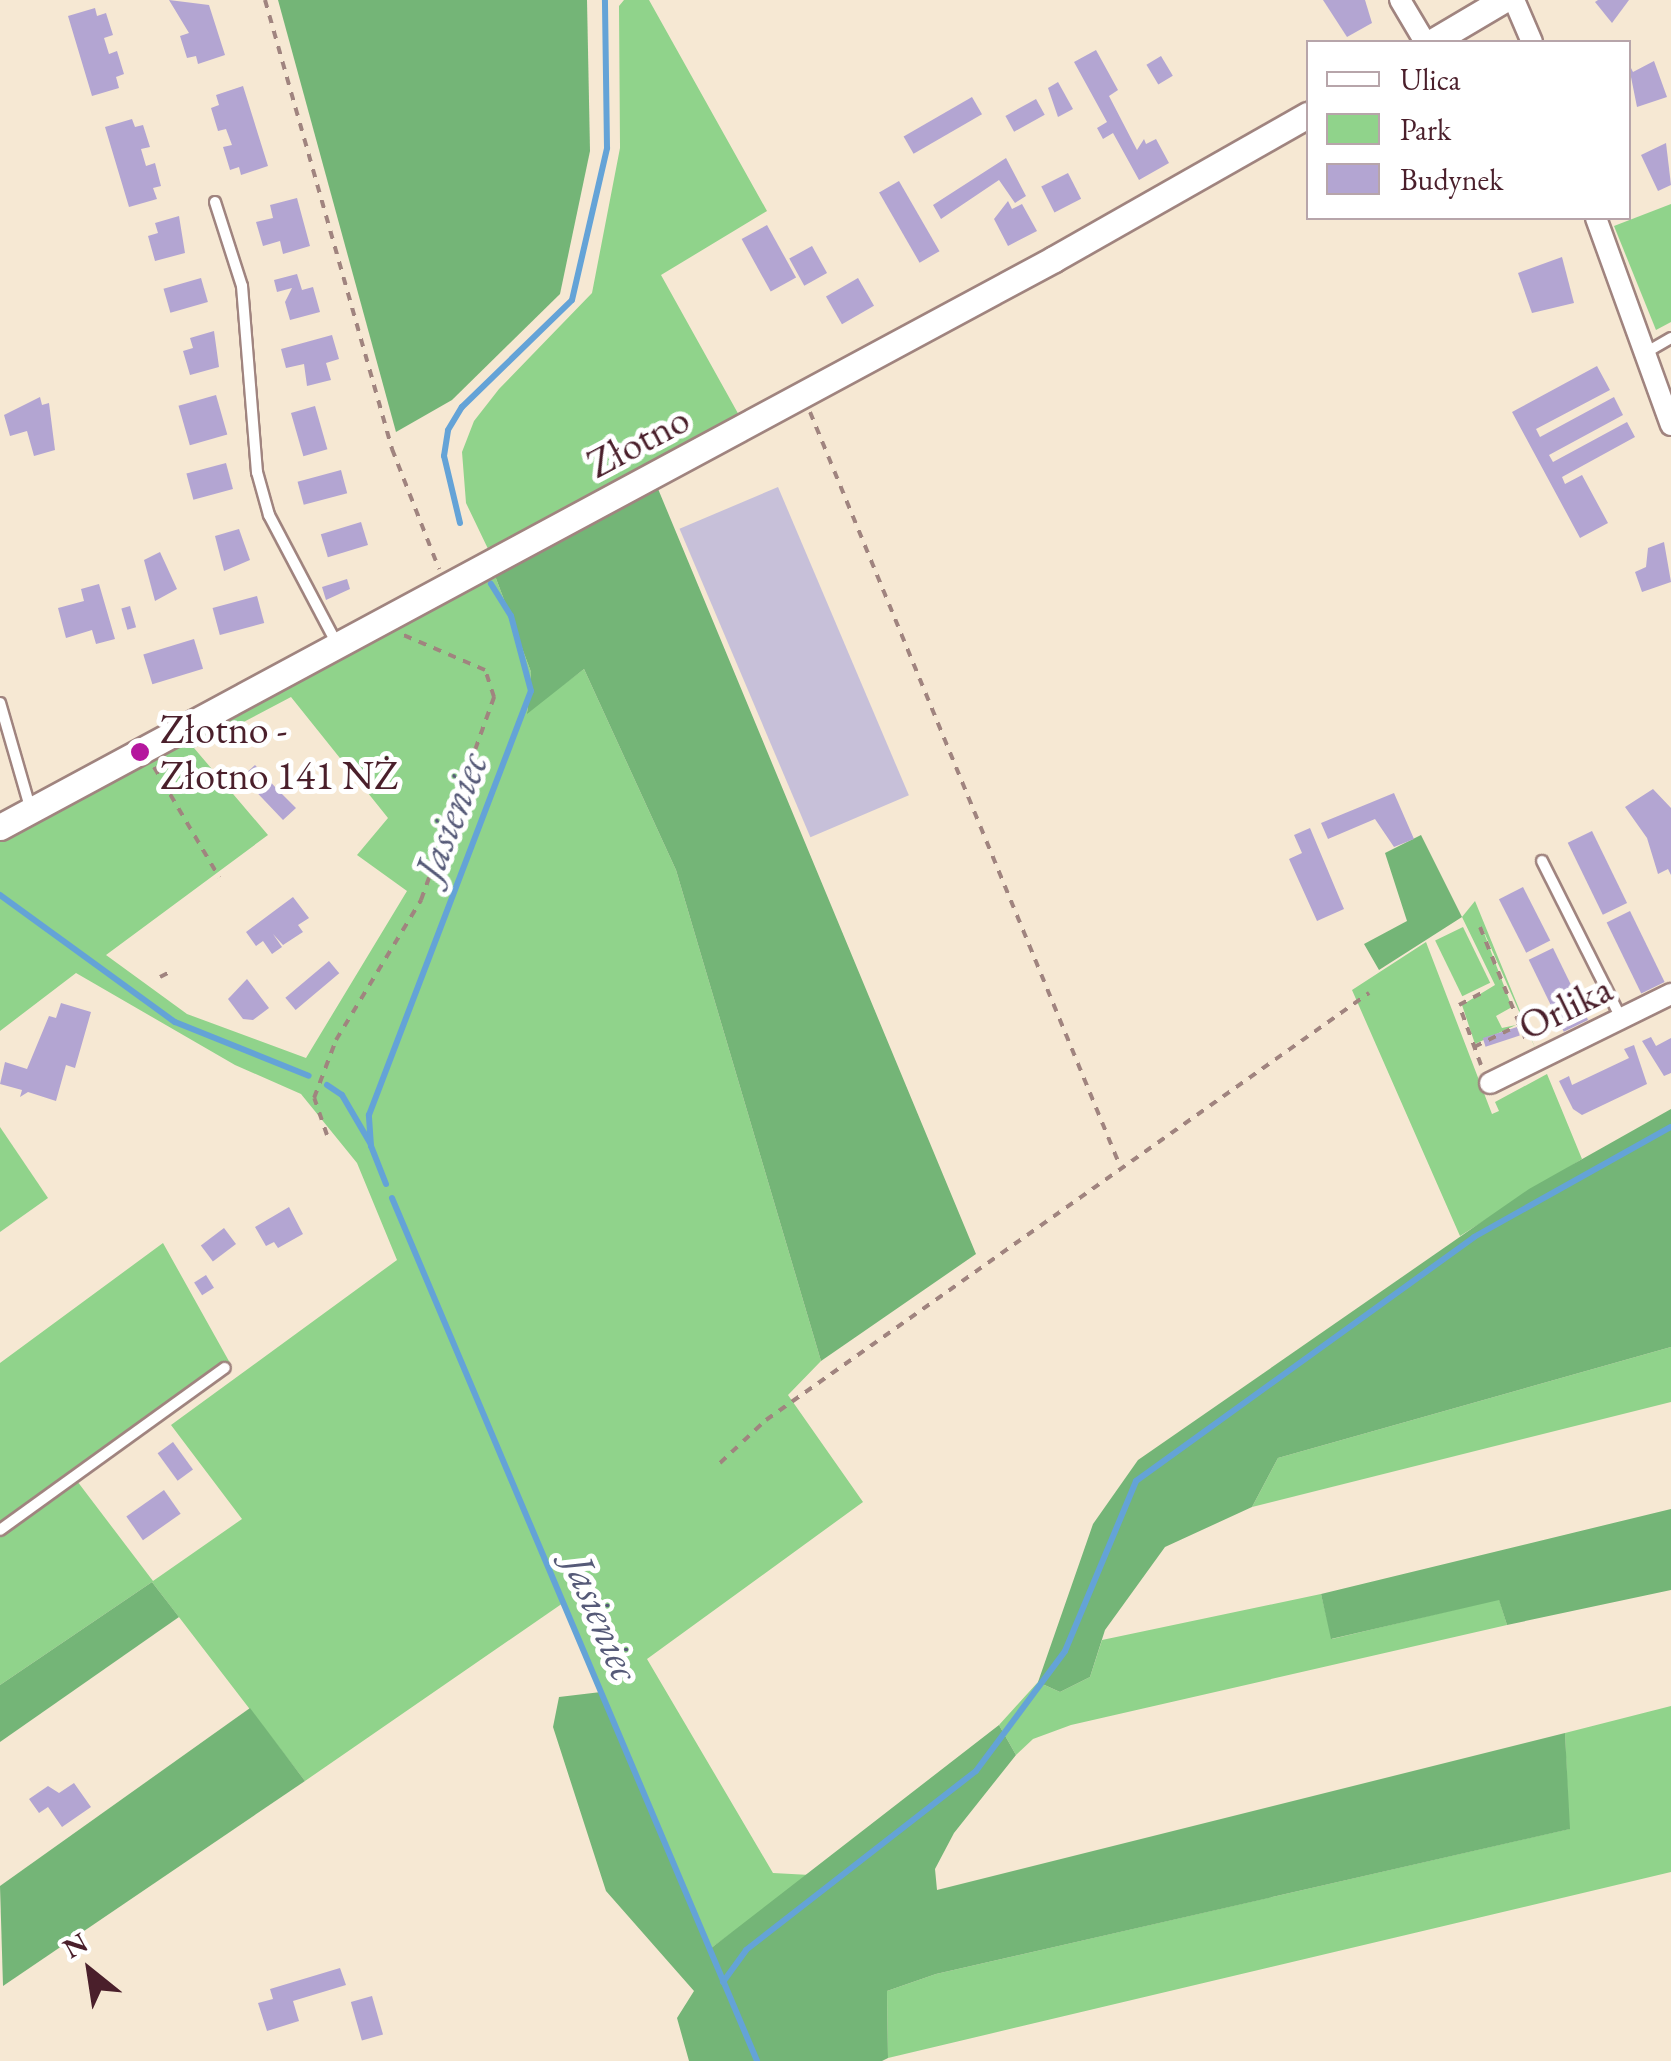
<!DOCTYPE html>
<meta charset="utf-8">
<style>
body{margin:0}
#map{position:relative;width:1671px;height:2061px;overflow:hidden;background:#f6e8d3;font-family:"EB Garamond",serif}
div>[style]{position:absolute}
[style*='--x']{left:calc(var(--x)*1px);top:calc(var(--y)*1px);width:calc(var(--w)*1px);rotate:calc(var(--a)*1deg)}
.industrial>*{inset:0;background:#c7c0d9;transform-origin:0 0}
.green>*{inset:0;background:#90d38b;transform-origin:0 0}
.forest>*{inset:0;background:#74b577}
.stream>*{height:6px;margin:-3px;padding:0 3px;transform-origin:3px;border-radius:3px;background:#64a3d7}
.building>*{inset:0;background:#b3a5d2;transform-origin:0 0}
.path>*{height:4px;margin-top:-2px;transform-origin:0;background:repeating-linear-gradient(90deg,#a0847f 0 8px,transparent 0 16px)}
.roads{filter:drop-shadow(2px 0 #a0847f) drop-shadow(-2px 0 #a0847f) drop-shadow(0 2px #a0847f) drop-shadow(0 -2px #a0847f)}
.service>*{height:10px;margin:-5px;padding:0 5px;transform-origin:5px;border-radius:5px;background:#fff}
.minor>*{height:20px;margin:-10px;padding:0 10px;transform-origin:10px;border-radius:10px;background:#fff}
.tertiary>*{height:25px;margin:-12.5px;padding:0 12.5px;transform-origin:12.5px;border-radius:12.5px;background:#fff}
.dots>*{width:28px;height:28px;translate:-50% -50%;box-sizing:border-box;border:5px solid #fff;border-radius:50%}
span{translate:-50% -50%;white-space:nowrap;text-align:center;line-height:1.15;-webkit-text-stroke:10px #fff;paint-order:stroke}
.street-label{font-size:40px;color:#4a1f2b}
.poi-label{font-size:40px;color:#4a1f2b}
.left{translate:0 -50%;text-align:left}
.water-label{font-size:42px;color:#565a78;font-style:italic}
.legend{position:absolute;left:1306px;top:40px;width:325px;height:180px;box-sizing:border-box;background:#fff;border:2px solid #b7a5aa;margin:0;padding:12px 18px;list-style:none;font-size:30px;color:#4a1f2b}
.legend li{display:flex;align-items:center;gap:20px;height:50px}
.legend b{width:50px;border:2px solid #b7a5aa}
.north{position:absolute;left:40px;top:1921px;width:100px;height:100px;-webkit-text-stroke:8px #fff;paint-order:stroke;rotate:330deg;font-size:28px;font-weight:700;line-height:40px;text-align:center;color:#4a1f2b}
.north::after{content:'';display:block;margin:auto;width:35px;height:45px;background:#4a1f2b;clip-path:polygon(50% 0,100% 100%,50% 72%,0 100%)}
</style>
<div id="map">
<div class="industrial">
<i style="left:778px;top:487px;width:335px;height:107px;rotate:67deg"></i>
</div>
<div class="green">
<i style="clip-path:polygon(624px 0,649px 0,767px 211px,661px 275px,740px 417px,490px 553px,466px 503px,462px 452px,474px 421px,499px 389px,592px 293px,620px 148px,619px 6px)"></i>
<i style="clip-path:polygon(1671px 204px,1671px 322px,1656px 330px,1614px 226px)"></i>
<i style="clip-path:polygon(evenodd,494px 573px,531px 672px,527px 712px,584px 669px,676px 870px,821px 1361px,788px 1395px,863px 1502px,647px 1659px,773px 1873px,810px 1875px,710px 1949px,563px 1603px,305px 1781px,152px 1582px,0 1685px,0 1363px,163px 1243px,230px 1363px,74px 1477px,153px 1581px,242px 1519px,171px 1425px,397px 1260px,357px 1163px,301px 1094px,235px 1065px,76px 973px,0 1031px,0 836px,494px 573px,291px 697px,388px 818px,357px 855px,407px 891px,306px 1058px,187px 1014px,106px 955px,268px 835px,194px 748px,291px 697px)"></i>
<i style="clip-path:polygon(1475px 901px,1536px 1050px,1481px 925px,1512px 1007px,1496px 1016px,1502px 1028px,1516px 1025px,1475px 1044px,1462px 1005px,1495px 985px,1462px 917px)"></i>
<i style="left:1463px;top:927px;width:62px;height:31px;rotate:64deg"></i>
<i style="clip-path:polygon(1426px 942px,1492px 1114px,1499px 1111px,1495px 1102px,1547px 1074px,1582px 1159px,1460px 1236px,1352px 990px)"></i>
<i style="clip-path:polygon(0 1127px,48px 1198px,0 1232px)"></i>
<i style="clip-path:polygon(1671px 1347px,1671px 1402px,1252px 1507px,1278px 1458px)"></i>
<i style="clip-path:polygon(1321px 1594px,1332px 1639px,1499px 1599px,1507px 1625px,1071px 1725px,1033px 1739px,1016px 1755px,999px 1725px,1038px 1682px,1060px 1692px,1090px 1677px,1102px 1640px)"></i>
<i style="clip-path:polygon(1671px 1706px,1671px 1872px,888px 2058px,887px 1991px,936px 1974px,1569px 1829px,1565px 1733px)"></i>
</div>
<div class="forest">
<i style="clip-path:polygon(278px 0,587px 0,590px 151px,560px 294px,452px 400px,396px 432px)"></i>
<i style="clip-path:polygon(656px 484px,976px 1254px,821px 1361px,676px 870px,584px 669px,527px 714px,531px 672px,494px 573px)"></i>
<i style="clip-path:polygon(1421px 835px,1462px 917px,1379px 970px,1364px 944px,1407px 921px,1385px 853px)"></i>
<i style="clip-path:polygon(1671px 1109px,1671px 1347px,1278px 1458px,1252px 1507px,1165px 1547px,1105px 1630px,1090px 1677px,1060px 1692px,1038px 1682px,1093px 1524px,1138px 1460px,1529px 1189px)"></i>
<i style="clip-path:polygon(1671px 1509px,1671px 1590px,1507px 1625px,1499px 1600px,1331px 1639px,1321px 1594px)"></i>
<i style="clip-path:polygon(152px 1582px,179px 1617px,0 1742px,0 1685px)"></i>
<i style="clip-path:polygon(601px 1692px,710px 1949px,999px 1725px,1016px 1755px,954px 1833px,935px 1869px,937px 1890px,1565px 1733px,1570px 1829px,936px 1974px,887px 1991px,888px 2058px,882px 2061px,689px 2061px,677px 2018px,694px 1991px,606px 1891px,553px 1727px,559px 1697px)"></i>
<i style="clip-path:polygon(250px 1708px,305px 1781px,3px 1986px,0 1886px)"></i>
</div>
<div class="stream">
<i style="--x:460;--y:523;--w:69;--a:-103.4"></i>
<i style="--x:444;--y:456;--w:26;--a:-81"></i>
<i style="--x:448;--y:430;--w:27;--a:-59"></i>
<i style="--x:462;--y:407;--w:153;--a:-44.2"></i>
<i style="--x:572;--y:300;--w:156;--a:-77"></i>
<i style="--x:607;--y:148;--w:148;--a:-90.8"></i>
<i style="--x:0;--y:895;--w:216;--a:36"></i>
<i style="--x:175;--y:1022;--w:144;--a:21.9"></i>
<i style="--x:327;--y:1085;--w:18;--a:34"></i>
<i style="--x:342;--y:1095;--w:56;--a:59.7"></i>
<i style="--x:386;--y:1184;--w:41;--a:-111.5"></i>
<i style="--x:371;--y:1146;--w:31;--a:-94"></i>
<i style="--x:369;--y:1115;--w:454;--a:-69.1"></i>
<i style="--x:531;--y:691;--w:78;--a:-104.9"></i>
<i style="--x:511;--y:616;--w:38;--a:-122"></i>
<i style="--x:392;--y:1198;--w:937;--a:67.07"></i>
<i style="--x:723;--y:1982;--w:39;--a:-54"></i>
<i style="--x:746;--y:1950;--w:291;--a:-37.9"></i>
<i style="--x:976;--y:1771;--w:149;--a:-53.4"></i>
<i style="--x:1065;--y:1651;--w:184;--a:-67.3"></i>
<i style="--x:1136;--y:1481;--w:417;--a:-35.8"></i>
<i style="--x:1474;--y:1237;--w:226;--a:-29.2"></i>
</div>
<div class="building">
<i style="clip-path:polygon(169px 0,209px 5px,225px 55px,198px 64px,196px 56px,187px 58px,180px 36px,189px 33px)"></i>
<i style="clip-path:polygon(1323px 0,1365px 0,1372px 23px,1347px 37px)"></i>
<i style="clip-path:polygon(1629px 0,1612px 23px,1595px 2px,1598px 0)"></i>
<i style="clip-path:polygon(95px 8px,97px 16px,106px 13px,113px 35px,104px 38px,109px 54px,117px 51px,124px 74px,116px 77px,119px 88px,92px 96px,68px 16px)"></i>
<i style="clip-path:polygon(1096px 50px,1118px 90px,1109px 96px,1137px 150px,1144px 139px,1146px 144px,1156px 139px,1169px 163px,1139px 180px,1113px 133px,1103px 139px,1097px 128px,1107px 122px,1074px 62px)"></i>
<i style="left:1161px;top:56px;width:23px;height:17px;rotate:59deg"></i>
<i style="clip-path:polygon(1654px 61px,1667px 97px,1637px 107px,1628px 62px,1633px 72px)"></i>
<i style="clip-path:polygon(1058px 82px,1073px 109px,1058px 117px,1048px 88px)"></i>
<i style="clip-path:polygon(243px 86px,268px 166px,241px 175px,239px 167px,230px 170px,223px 147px,232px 145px,226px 129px,218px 131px,211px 108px,219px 105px,216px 95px)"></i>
<i style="left:972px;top:97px;width:20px;height:79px;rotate:60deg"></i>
<i style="left:1036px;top:99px;width:18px;height:35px;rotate:61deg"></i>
<i style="clip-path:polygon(132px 119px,135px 127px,143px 125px,150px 147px,141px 149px,146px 166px,155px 163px,161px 186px,153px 188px,157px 199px,129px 207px,105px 127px)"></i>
<i style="clip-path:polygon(1666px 143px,1671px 185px,1658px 191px,1641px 155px)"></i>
<i style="clip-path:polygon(1006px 158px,1026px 196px,1015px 203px,999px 180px,941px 219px,933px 205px)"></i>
<i style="left:1068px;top:173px;width:29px;height:30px;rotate:63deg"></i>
<i style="left:899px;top:181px;width:81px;height:23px;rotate:60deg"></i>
<i style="clip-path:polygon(297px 198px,310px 246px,283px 254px,280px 241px,263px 246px,256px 222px,273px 218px,270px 205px)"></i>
<i style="clip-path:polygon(1008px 201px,1012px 209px,1022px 204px,1037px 231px,1008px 246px,994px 219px)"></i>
<i style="clip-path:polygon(179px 216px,185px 253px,155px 261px,148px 236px,158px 233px,155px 223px)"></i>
<i style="left:767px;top:225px;width:60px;height:29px;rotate:61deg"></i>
<i style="left:812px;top:246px;width:31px;height:26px;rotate:61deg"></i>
<i style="clip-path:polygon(1562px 257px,1574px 303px,1532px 313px,1518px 273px)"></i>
<i style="clip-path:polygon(297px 274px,302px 290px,313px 287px,320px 312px,290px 320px,285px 302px,292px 288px,277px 292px,274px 280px)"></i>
<i style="left:201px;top:278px;width:25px;height:39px;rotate:74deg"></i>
<i style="left:858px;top:278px;width:32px;height:37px;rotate:60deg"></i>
<i style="clip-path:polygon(214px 331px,219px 367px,190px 375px,183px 351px,193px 348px,190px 338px)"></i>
<i style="clip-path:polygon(332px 335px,339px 359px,326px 363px,331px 380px,307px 386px,304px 364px,286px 368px,281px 349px)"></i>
<i style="clip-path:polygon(1597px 366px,1610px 390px,1536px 429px,1540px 437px,1614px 397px,1623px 415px,1549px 455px,1553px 462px,1627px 422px,1635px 437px,1562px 477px,1565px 484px,1582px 475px,1608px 523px,1580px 538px,1512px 412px)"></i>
<i style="left:216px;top:395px;width:41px;height:39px;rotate:74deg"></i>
<i style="clip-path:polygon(40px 397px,42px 405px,49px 403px,55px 450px,34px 456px,27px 431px,10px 436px,4px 415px)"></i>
<i style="left:315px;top:406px;width:45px;height:25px;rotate:74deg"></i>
<i style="left:226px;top:463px;width:27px;height:41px;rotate:75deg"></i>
<i style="left:341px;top:470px;width:24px;height:45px;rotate:75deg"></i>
<i style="left:361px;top:522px;width:24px;height:42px;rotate:73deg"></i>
<i style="clip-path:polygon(239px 529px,250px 560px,224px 571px,215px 536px)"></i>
<i style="clip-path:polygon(1664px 542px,1671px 582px,1642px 592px,1635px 572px,1646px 567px,1648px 548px)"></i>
<i style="clip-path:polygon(160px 552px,177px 589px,155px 601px,144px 560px)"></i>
<i style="clip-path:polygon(347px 579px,350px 589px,326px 600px,322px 587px)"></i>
<i style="clip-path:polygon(99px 584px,115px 639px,96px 644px,92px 630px,66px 638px,58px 608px,84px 601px,81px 589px)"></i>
<i style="left:257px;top:596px;width:28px;height:46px;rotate:75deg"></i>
<i style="left:130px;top:606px;width:22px;height:9px;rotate:74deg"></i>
<i style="left:194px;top:639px;width:31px;height:53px;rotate:73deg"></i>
<i style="clip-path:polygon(255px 765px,276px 788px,286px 788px,281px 793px,296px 808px,283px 820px,242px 777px)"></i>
<i style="clip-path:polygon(1653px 789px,1671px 808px,1671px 875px,1668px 869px,1658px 874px,1647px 838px,1625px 807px)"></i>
<i style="clip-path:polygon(1394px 793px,1414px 839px,1394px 847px,1375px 819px,1328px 839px,1321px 823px)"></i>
<i style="clip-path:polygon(1310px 828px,1344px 909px,1317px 921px,1289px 859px,1302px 853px,1294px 835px)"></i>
<i style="left:1592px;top:831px;width:80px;height:27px;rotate:64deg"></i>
<i style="left:1523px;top:887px;width:60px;height:27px;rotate:63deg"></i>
<i style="clip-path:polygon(293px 897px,309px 918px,298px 925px,303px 932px,283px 945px,273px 934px,282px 947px,272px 954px,263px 941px,256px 946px,246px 932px)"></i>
<i style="left:1630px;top:911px;width:79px;height:26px;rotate:64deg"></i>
<i style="left:1553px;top:948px;width:80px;height:27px;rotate:64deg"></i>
<i style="left:329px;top:961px;width:16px;height:57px;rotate:50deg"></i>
<i style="clip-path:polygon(247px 979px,269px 1008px,253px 1020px,243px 1019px,228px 999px)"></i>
<i style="clip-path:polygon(61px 1003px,91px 1012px,75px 1068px,66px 1065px,56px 1101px,28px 1092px,20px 1097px,22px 1090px,0 1084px,5px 1062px,27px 1069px,49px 1016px,56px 1018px)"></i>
<i style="left:1517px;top:1027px;width:9px;height:36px;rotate:72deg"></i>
<i style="clip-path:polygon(1651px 1037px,1656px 1046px,1671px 1038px,1671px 1073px,1664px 1076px,1642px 1041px)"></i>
<i style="clip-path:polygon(1634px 1045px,1647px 1084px,1582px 1115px,1573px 1109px,1559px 1081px,1569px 1076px,1572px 1085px,1629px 1058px,1624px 1049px)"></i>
<i style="clip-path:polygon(289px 1207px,303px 1234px,278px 1248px,274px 1242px,266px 1246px,255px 1227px)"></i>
<i style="left:224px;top:1228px;width:20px;height:29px;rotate:53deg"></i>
<i style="left:206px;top:1275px;width:15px;height:14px;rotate:58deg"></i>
<i style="left:173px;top:1442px;width:34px;height:19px;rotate:54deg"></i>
<i style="left:164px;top:1490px;width:29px;height:46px;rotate:55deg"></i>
<i style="clip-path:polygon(74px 1783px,91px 1807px,62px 1827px,48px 1807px,39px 1813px,29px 1799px,48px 1786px,59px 1793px)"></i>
<i style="clip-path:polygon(340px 1968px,346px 1985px,293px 2001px,299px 2021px,267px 2031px,258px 2003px,273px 1999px,270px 1989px)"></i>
<i style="left:372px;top:1996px;width:40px;height:22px;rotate:74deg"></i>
</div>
<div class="path">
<i style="--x:265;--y:0;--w:467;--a:74.2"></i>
<i style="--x:392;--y:449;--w:129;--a:68.6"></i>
<i style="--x:810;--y:412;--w:815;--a:67.65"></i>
<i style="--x:154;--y:767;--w:128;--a:59.4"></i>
<i style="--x:1480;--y:927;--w:125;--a:67.9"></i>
<i style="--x:160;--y:977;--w:11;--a:-27"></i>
<i style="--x:1474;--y:1047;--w:50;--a:-26.1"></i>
<i style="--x:1481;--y:1065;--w:64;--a:-110.1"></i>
<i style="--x:1459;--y:1005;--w:26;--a:-28"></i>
<i style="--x:327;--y:1135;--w:39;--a:-109"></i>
<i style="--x:314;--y:1098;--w:62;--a:-69.2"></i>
<i style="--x:336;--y:1040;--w:164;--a:-58.7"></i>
<i style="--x:421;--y:900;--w:216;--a:-70.2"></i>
<i style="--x:494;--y:697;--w:28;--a:-108"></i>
<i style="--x:485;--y:670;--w:91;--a:-156.8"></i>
<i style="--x:720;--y:1463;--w:63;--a:-43.1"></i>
<i style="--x:766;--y:1420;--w:739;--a:-35.3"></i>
</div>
<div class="roads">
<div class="service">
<i style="--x:215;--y:202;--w:88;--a:72.2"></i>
<i style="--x:242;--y:286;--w:187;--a:85.4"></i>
<i style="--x:257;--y:472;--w:45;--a:74.4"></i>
<i style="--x:269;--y:515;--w:144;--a:62.2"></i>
<i style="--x:1645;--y:353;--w:30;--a:-30"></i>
<i style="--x:0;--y:703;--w:108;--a:73.9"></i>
<i style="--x:1542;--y:861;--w:176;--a:63.3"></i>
<i style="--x:0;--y:1530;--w:277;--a:-35.8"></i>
</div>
<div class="minor">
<i style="--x:1400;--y:0;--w:49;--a:59.2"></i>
<i style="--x:1514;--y:0;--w:46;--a:66.8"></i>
<i style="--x:1596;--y:218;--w:220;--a:70.1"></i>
<i style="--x:1490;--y:1083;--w:202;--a:-26.2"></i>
</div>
<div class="tertiary">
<i style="--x:1432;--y:42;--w:82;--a:-30.6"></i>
<i style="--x:0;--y:827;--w:1197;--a:-28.32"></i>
<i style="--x:1054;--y:259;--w:292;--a:-29.6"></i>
</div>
</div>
<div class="dots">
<i style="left:140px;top:752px;background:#b5179e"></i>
</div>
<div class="street-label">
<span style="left:638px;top:441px;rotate:-28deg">Złotno</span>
<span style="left:1565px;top:1007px;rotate:-26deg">Orlika</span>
</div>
<div class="poi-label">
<span class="left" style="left:160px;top:752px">Złotno -<br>Złotno 141 NŻ</span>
</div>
<div class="water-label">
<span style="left:451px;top:816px;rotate:-69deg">Jasieniec</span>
<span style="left:602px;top:1618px;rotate:67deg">Jasieniec</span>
</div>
<ul class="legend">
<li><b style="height:12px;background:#fff"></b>Ulica</li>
<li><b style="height:28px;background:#90d38b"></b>Park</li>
<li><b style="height:28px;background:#b3a5d2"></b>Budynek</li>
</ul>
<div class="north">N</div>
</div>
